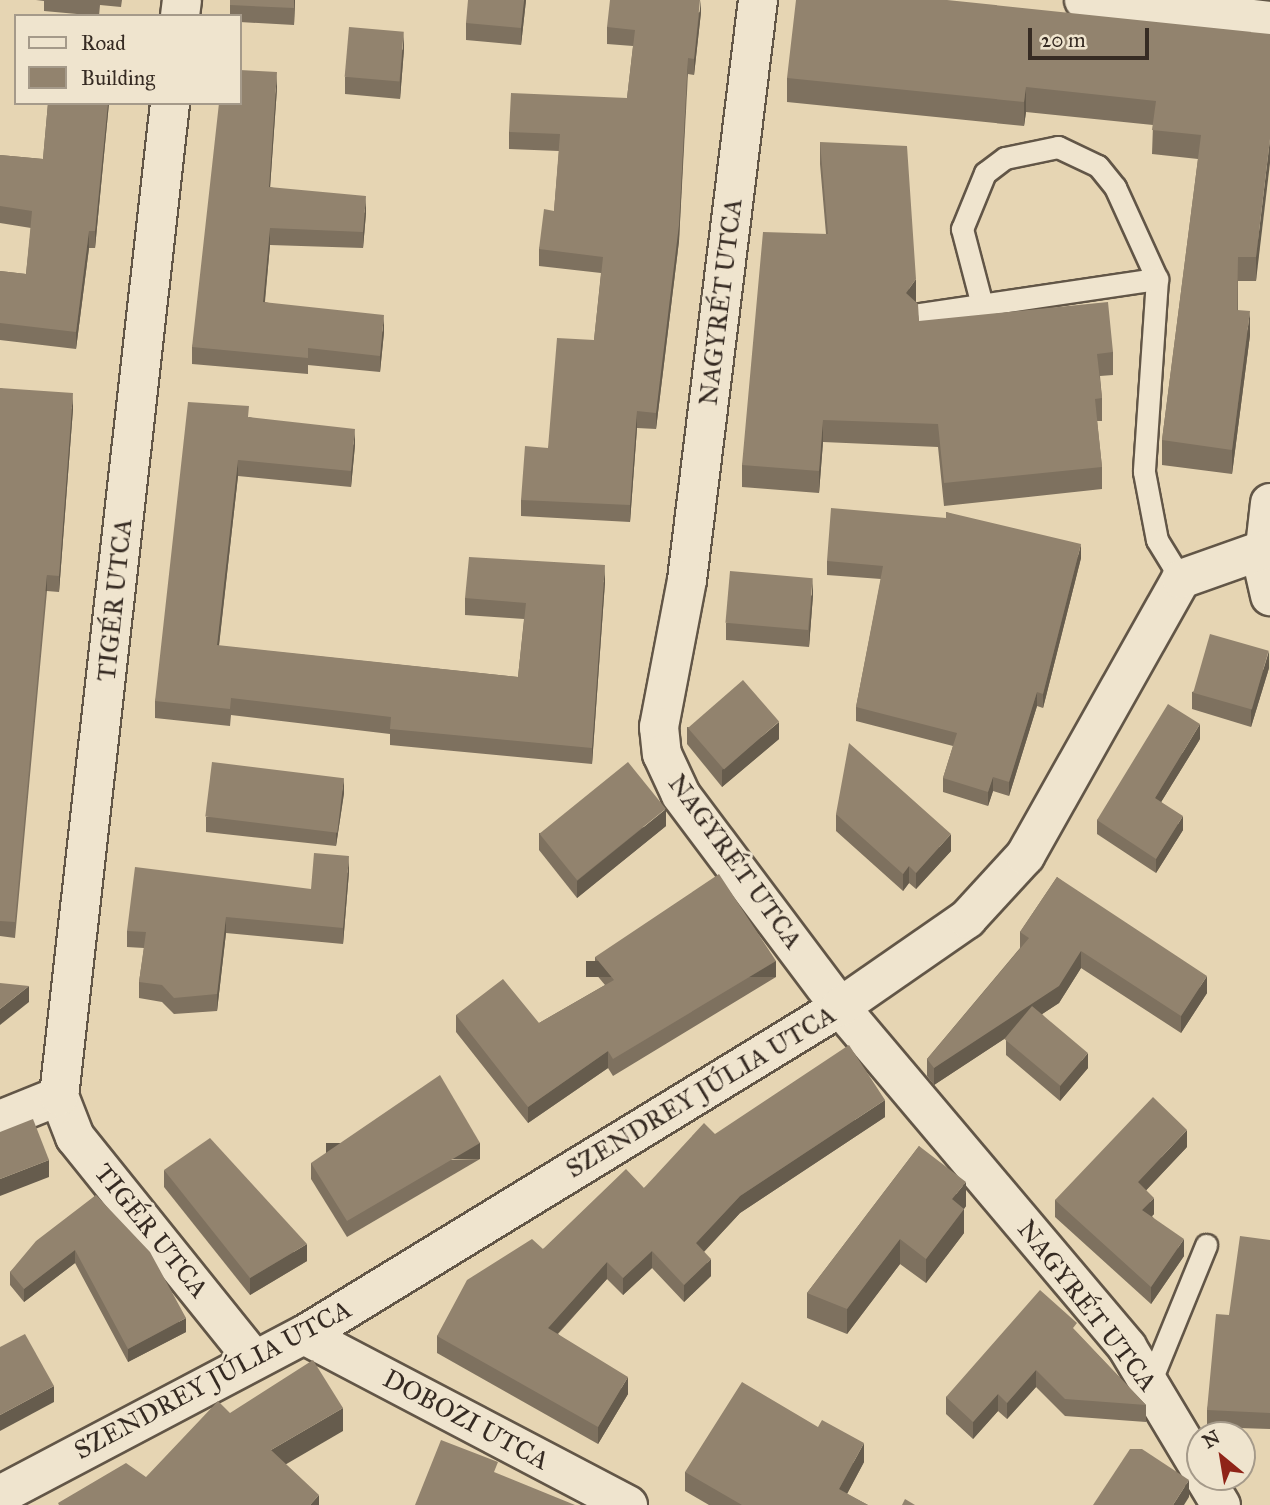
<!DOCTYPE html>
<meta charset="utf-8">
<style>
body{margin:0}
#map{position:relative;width:1270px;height:1505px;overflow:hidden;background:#e6d5b3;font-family:"IM FELL Great Primer",serif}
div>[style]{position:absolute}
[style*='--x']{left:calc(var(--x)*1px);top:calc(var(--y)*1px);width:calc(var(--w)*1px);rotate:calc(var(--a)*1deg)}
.roads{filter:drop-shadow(2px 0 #625647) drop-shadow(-2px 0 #625647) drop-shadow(0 2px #625647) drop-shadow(0 -2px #625647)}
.service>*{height:21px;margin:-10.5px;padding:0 10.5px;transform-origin:10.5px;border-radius:10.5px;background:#efe4ce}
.minor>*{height:38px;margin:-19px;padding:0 19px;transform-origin:19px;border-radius:19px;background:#efe4ce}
.wall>*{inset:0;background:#7e715f}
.shaded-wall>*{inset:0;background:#665c4d;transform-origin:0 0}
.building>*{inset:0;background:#92836e;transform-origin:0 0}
span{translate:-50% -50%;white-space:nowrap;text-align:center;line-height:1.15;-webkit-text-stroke:6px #efe4ce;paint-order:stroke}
.street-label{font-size:26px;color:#362b23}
.legend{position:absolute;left:14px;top:14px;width:228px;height:91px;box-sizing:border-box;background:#efe4ce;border:2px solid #a59a8a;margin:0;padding:9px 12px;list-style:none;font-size:21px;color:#362b23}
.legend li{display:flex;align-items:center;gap:14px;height:35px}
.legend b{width:35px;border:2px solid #a59a8a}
.north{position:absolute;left:1186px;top:1421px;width:70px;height:70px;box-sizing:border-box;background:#efe4ce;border:2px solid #a59a8a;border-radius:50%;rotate:330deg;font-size:19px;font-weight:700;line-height:28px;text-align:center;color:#362b23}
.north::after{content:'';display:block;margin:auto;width:24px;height:32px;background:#8f2418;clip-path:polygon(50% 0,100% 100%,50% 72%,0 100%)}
.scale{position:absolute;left:1028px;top:28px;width:121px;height:32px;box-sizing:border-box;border:4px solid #362b23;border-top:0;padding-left:9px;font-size:21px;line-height:24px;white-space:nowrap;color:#362b23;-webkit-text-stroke:5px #efe4ce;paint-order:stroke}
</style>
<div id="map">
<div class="roads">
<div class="service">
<i style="--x:982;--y:305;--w:79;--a:-104.7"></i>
<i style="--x:962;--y:229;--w:61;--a:-67.7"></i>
<i style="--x:985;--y:173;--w:25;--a:-37"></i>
<i style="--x:1005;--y:158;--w:54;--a:-11.7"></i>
<i style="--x:1058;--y:147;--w:44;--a:25.4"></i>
<i style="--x:1098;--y:166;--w:27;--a:51"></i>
<i style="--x:1115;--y:187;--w:101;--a:65.5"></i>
<i style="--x:1157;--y:279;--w:193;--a:93.9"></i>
<i style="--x:1144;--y:472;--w:69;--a:79.2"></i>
<i style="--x:1157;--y:540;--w:46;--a:58.4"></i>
<i style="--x:919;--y:314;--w:241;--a:-8.4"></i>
<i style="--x:1151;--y:1380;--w:146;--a:-67.8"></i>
</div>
<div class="minor">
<i style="--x:758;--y:0;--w:584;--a:96.98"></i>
<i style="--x:687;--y:580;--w:150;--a:100.8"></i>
<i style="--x:659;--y:727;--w:27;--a:84"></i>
<i style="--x:662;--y:754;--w:45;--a:65.1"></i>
<i style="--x:681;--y:795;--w:265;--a:53.1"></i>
<i style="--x:840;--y:1007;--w:445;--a:49.8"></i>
<i style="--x:1127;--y:1347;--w:142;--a:59.1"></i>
<i style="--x:1084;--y:0;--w:187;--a:6.4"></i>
<i style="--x:180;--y:16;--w:16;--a:-83"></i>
<i style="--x:1270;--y:503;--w:62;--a:96.4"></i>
<i style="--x:1263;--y:565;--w:32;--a:77"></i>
<i style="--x:59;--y:1096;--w:44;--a:68.7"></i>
<i style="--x:75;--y:1137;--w:286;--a:51.2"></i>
<i style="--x:0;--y:1120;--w:64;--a:-22.1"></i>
<i style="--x:59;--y:1096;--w:999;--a:-83.62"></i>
<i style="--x:304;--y:1335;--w:366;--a:27.7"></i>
<i style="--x:1204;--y:1477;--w:33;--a:59"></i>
<i style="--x:0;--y:1495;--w:344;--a:-27.8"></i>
<i style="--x:304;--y:1335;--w:628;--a:-31.46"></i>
<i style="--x:840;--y:1007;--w:155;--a:-34.7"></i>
<i style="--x:967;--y:919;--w:86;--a:-47.4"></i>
<i style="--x:1025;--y:856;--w:318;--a:-60.6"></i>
<i style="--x:1181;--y:579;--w:87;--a:-19.5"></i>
</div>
</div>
<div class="wall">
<i style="clip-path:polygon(36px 0,122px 0,121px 7px,100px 5px,99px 16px,44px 11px,44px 1px)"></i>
<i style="clip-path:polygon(230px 0,295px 0,294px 25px,240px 22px,240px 16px,230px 16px)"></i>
<i style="clip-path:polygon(526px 0,521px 45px,466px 40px,466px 23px)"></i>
<i style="clip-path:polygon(701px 12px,694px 75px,688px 74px,679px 241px,656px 429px,637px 428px,630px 522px,521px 516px,521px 500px,548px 448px,594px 340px,601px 273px,539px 266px,539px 249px,554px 211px,559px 151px,509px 149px,509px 132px,627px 98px,633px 46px,607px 44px,607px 27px)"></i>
<i style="clip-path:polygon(1270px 34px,1256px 281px,1238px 281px,1238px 310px,1250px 335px,1232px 474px,1162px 465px,1162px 440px,1198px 159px,1152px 154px,1153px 125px,1026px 112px,1024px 126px,787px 102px,787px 78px)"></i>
<i style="clip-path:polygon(404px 49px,400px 99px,345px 94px,345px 77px)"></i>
<i style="clip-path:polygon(277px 88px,270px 187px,366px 213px,363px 248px,270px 245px,265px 302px,384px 332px,380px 372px,308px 365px,308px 374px,192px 364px,192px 347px)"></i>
<i style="clip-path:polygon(48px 103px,109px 103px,95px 248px,89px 248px,76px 349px,0 340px,0 271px,26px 274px,31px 228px,0 223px,0 155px,43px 159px)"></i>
<i style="clip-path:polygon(820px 142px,916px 301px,919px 321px,1113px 352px,1113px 375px,1100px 376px,1102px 398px,1102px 421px,1097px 421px,1102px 467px,1102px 489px,944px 506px,938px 447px,823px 442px,819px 493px,742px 487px,742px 465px,826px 234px,820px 164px)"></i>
<i style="clip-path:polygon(0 388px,73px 409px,59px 592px,47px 591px,15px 938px,0 936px)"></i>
<i style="clip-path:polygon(249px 417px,355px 445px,351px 487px,238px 476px,219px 646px,518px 677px,524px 619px,465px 615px,465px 598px,605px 582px,592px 764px,390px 745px,390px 734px,231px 715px,230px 726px,155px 718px,155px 701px)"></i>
<i style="clip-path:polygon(946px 512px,1081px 558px,1043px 708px,1037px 706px,1009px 796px,993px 791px,988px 806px,943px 792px,943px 778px,953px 746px,856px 721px,856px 707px,881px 579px,827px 575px,827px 561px,946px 518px)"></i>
<i style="clip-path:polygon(813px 595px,809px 647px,726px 640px,726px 623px)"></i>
<i style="clip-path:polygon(1269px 668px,1251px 727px,1192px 709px,1192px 692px)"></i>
<i style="clip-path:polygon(687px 727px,779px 739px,722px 787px,687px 744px)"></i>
<i style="clip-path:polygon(1200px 739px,1161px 802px,1183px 830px,1156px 873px,1097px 834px,1097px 820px)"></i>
<i style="clip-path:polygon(344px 793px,336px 846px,206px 832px,206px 817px)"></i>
<i style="clip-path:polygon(836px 814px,951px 851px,916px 889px,909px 883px,903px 891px,836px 831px)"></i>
<i style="clip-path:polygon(666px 826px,577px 898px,539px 850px,539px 833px)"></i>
<i style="clip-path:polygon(349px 872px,343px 944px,226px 933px,217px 1011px,174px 1014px,162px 1002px,139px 998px,139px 982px,144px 948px,127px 947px,127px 931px,311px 889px)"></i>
<i style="clip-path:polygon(1057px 877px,1207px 993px,1181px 1033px,1081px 968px,1059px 1003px,1042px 1014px,1088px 1068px,1060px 1101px,1006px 1055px,1006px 1040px,1010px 1035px,934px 1085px,927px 1076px,927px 1059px,1020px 948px,1020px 932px)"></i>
<i style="clip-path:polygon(595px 957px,776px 977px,613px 1076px,608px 1068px,528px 1123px,456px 1032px,456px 1015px,539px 1023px,605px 985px,595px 973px)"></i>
<i style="clip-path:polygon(885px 1117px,740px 1213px,704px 1252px,711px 1276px,684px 1302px,652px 1268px,623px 1295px,607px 1279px,558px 1334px,628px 1394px,598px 1444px,437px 1353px,437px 1336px,543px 1249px,644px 1188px,715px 1134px)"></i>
<i style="clip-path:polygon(919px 1146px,966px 1206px,964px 1209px,964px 1233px,926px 1283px,900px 1264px,847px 1334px,807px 1318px,807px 1293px)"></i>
<i style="clip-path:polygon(1187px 1147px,1146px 1190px,1154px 1214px,1152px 1216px,1184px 1256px,1151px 1304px,1055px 1217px,1055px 1200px)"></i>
<i style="clip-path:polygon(480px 1159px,347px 1237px,311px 1179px,311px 1163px)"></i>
<i style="clip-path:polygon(164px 1170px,307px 1261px,250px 1295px,164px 1187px)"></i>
<i style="clip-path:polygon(96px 1195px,186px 1332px,128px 1362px,75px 1263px,24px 1302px,10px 1285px,10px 1272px)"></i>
<i style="clip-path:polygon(1270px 1240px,1270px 1429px,1207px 1427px,1207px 1410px,1229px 1315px)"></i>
<i style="clip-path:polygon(1077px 1333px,1146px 1405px,1146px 1422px,1065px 1416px,1036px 1387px,1007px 1419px,998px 1411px,973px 1439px,946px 1414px,946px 1397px)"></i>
<i style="clip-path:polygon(864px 1462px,847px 1494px,868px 1505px,709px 1505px,685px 1491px,685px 1472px)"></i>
</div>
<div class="shaded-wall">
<i style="clip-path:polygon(294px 0,295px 0,294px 25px)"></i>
<i style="clip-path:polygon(524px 0,526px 0,521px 45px,521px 28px)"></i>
<i style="clip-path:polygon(701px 0,701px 12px,694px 75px,694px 59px)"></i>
<i style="clip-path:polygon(404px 32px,404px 49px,400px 99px,400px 82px)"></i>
<i style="clip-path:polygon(688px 58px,679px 241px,656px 429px,656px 413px)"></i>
<i style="clip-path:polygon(277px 72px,277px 88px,269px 203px,269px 187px)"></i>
<i style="clip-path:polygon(1026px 87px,1026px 112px,1024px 126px,1024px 102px)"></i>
<i style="clip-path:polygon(108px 103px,109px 103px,95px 248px,95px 231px)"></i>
<i style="clip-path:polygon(1270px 139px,1270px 163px,1256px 281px,1256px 257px)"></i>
<i style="clip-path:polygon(366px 196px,366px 213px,363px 248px,363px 232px)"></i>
<i style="clip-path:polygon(270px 228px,270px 245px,263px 319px,263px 302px)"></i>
<i style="clip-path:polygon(89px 231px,89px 248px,76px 349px,76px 332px)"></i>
<i style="clip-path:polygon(916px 279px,916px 301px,906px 315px,906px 293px)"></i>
<i style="clip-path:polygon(1250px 311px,1250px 335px,1232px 474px,1232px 450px)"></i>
<i style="clip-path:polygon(384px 315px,384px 332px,380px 372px,380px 356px)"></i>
<i style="clip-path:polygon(73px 393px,73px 409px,59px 592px,59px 576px)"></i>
<i style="clip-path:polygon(637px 411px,637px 428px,630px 522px,630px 505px)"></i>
<i style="clip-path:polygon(823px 420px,823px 442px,819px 493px,819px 471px)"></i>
<i style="clip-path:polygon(355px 429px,355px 445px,351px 487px,351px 471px)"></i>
<i style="clip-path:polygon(238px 460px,238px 476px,217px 662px,217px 645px)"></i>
<i style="clip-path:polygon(1081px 544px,1081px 558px,1043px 708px,1043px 694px)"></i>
<i style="clip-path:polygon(605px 565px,605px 582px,592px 764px,592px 748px)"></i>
<i style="left:47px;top:575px;width:16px;height:348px;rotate:90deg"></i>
<i style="clip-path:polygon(813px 578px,813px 595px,809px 647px,809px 630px)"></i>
<i style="clip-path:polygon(1269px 651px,1269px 668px,1251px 727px,1251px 710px)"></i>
<i style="clip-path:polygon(1037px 692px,1037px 706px,1009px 796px,1009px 782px)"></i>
<i style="clip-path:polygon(779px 722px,779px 739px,722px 787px,722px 770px)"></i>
<i style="clip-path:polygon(1200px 724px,1200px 739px,1155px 812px,1155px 798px)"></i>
<i style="clip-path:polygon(993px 777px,993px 791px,988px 806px,988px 792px)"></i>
<i style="clip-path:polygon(344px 778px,344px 793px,336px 846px,336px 831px)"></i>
<i style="clip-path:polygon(666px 809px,666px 826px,577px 898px,577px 881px)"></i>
<i style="clip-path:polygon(1183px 816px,1183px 830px,1156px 873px,1156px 859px)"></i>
<i style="clip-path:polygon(951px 834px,951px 851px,916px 889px,916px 873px)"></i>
<i style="clip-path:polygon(349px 856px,349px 872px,343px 944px,343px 928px)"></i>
<i style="clip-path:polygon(909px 866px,909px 883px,903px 891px,903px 874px)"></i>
<i style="clip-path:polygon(226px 917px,226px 933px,217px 1011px,217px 994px)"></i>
<i style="clip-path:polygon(1081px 951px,1081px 968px,1059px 1003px,934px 1085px,934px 1068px)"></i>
<i style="left:776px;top:961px;width:16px;height:190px;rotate:90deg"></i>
<i style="clip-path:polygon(1207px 976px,1207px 993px,1181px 1033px,1181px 1016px)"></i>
<i style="clip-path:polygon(29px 986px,29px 1002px,0 1025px,0 1009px)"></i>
<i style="clip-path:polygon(608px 1051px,608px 1068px,528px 1123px,528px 1107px)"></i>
<i style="clip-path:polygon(1088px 1053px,1088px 1068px,1060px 1101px,1060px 1086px)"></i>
<i style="clip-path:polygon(885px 1100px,885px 1117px,740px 1213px,696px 1260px,696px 1243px,740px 1196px)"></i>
<i style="clip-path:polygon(1187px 1130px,1187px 1147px,1138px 1199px,1138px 1182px)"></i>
<i style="left:480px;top:1143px;width:16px;height:154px;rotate:90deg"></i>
<i style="clip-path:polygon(49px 1160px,49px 1177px,0 1196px,0 1179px)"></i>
<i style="clip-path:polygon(966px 1182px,966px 1206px,952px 1224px,952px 1199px)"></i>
<i style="clip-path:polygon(1154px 1198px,1154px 1214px,1142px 1227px,1142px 1210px)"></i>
<i style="clip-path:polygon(964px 1209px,964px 1233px,926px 1283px,926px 1259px)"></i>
<i style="clip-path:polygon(900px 1239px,900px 1264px,847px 1334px,847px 1309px)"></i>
<i style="clip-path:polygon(1184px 1239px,1184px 1256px,1151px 1304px,1151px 1287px)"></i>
<i style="clip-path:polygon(307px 1244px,307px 1261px,250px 1295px,250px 1278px)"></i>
<i style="clip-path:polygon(75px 1250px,75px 1263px,24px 1302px,24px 1289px)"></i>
<i style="clip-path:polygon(652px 1251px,652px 1268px,623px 1295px,623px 1278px)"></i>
<i style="clip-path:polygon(711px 1259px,711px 1276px,684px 1302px,684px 1285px)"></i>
<i style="clip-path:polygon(607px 1262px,607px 1279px,548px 1344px,548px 1328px)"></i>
<i style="clip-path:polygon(186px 1318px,186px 1332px,128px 1362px,128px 1349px)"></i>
<i style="clip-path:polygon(1036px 1370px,1036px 1387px,1007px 1419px,1007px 1403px)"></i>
<i style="clip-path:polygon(628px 1377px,628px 1394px,598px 1444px,598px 1427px)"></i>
<i style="clip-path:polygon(54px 1386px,54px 1402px,0 1431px,0 1415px)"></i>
<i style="clip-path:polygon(998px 1394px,998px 1411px,973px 1439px,973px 1422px)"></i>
<i style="clip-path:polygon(343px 1408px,343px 1431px,271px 1473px,271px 1450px)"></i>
<i style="clip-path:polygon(864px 1443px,864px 1462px,841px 1505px,839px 1489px)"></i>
<i style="clip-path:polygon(1189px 1480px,1189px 1497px,1184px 1505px,1173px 1505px)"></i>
<i style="clip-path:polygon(319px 1495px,319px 1505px,310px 1505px)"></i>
</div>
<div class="building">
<i style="clip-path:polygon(230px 0,294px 0,294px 8px,230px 5px)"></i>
<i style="clip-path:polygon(468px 0,524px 0,521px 28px,466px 23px)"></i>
<i style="clip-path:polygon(610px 0,700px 0,694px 59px,688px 58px,679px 225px,656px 413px,637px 411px,630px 505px,521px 500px,525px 446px,548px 448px,557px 338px,594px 340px,603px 257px,539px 249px,544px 209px,554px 211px,560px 134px,509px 132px,511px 93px,627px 98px,635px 30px,607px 27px)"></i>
<i style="clip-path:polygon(796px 0,947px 0,1270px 34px,1270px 139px,1256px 257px,1238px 257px,1237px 310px,1250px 311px,1232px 450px,1162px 440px,1201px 135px,1152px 130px,1156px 101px,1026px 87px,1024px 102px,787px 78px)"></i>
<i style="left:349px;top:27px;width:55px;height:50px;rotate:5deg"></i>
<i style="clip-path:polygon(240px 70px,277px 72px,269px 187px,366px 196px,363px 232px,270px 228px,263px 302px,384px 315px,380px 356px,308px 348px,308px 358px,192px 347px,219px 103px,240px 103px)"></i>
<i style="clip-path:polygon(48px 103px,108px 103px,95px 231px,89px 231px,76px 332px,0 323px,0 271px,26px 274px,32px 211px,0 206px,0 155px,43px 159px)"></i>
<i style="clip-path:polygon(820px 142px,907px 146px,916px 279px,906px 293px,918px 304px,919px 321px,1108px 302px,1113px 352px,1097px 354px,1102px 398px,1095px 399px,1102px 467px,944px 483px,938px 424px,823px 420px,819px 471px,742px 465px,763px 232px,828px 234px)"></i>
<i style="clip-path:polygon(0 388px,73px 393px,59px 576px,47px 575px,15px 922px,0 921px)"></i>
<i style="clip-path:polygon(188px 402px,249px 406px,248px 417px,355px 429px,351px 471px,238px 460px,217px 645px,518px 677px,526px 603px,465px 598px,469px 557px,605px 565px,592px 748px,390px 729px,391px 717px,231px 698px,230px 709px,155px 701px)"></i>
<i style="clip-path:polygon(831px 508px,946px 518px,946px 512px,1081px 544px,1043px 694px,1037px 692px,1009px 782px,993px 777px,988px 792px,943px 778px,957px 733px,856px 707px,883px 566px,827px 561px)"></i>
<i style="left:730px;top:571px;width:83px;height:52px;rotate:5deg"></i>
<i style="left:1210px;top:634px;width:61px;height:61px;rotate:16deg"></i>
<i style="left:743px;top:680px;width:55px;height:73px;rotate:49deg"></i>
<i style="clip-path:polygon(1168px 704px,1200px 724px,1155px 798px,1183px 816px,1156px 859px,1097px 820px)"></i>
<i style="clip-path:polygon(849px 743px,951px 834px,916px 873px,909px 866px,903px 874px,836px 814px)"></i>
<i style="left:212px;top:762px;width:133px;height:55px;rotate:7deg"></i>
<i style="left:628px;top:762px;width:60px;height:114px;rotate:51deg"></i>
<i style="clip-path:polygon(314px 853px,349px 856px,343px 928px,226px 917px,217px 994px,174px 998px,162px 985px,139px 982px,146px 932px,127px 931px,135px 867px,311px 889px)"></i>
<i style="clip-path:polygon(719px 874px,776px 961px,613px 1059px,608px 1051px,528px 1107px,456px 1015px,503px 979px,539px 1023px,614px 980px,595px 957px)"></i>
<i style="clip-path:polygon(1057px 877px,1207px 976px,1181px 1016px,1081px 951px,1059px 986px,934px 1068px,927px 1059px,1029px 938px,1020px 932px)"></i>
<i style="clip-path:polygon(0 983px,29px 986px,0 1009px)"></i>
<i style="left:1032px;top:1006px;width:73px;height:43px;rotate:40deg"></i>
<i style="clip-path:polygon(849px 1045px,885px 1100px,740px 1196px,696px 1243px,711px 1259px,684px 1285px,652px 1251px,623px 1278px,607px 1262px,548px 1328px,628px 1377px,598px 1427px,437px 1336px,467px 1280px,532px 1239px,543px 1249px,626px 1169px,644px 1188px,704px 1123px,715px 1134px)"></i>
<i style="clip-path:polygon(440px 1075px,480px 1143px,347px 1221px,311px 1163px)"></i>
<i style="clip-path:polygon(1153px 1097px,1187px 1130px,1138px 1182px,1154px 1198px,1142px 1210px,1184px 1239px,1151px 1287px,1055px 1200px)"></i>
<i style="clip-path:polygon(33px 1119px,49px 1160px,0 1179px,0 1132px)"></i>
<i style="clip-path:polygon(210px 1138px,307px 1244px,250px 1278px,164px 1170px)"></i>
<i style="clip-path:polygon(919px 1146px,966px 1182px,952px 1199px,964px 1209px,926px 1259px,900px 1239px,847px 1309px,807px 1293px)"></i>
<i style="clip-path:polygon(96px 1195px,150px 1252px,186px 1318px,128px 1349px,75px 1250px,24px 1289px,10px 1272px,36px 1241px)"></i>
<i style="clip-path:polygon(1240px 1236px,1270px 1240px,1270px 1413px,1207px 1410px,1216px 1314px,1229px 1315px)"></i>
<i style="clip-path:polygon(1040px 1290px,1077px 1323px,1073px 1328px,1146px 1405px,1065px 1399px,1036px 1370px,1007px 1403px,998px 1394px,973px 1422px,946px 1397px)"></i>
<i style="clip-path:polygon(25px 1334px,54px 1386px,0 1415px,0 1347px)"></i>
<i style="clip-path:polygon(313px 1360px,343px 1408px,271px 1450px,319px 1495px,310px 1505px,59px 1505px,58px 1503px,126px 1463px,146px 1477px,218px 1401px,230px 1413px)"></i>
<i style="clip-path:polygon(742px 1382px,818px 1427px,822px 1420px,864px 1443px,839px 1489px,868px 1505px,742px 1505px,685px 1472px)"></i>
<i style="clip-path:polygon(441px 1440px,498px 1462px,494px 1472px,575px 1505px,415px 1505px)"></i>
<i style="clip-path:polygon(1130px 1449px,1142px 1449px,1189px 1480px,1173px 1505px,1093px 1505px)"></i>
<i style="clip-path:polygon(905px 1499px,915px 1505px,902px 1505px)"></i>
</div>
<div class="street-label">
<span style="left:721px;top:302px;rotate:-83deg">NAGYRÉT UTCA</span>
<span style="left:115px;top:600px;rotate:-84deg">TIGÉR UTCA</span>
<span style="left:735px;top:862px;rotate:54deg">NAGYRÉT UTCA</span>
<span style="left:701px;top:1092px;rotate:-31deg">SZENDREY JÚLIA UTCA</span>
<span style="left:151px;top:1231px;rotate:51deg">TIGÉR UTCA</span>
<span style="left:1087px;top:1306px;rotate:52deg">NAGYRÉT UTCA</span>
<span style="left:213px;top:1380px;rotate:-28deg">SZENDREY JÚLIA UTCA</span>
<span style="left:466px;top:1420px;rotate:28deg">DOBOZI UTCA</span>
</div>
<ul class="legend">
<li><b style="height:9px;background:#efe4ce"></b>Road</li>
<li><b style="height:19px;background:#92836e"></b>Building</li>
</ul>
<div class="north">N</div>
<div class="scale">20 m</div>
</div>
